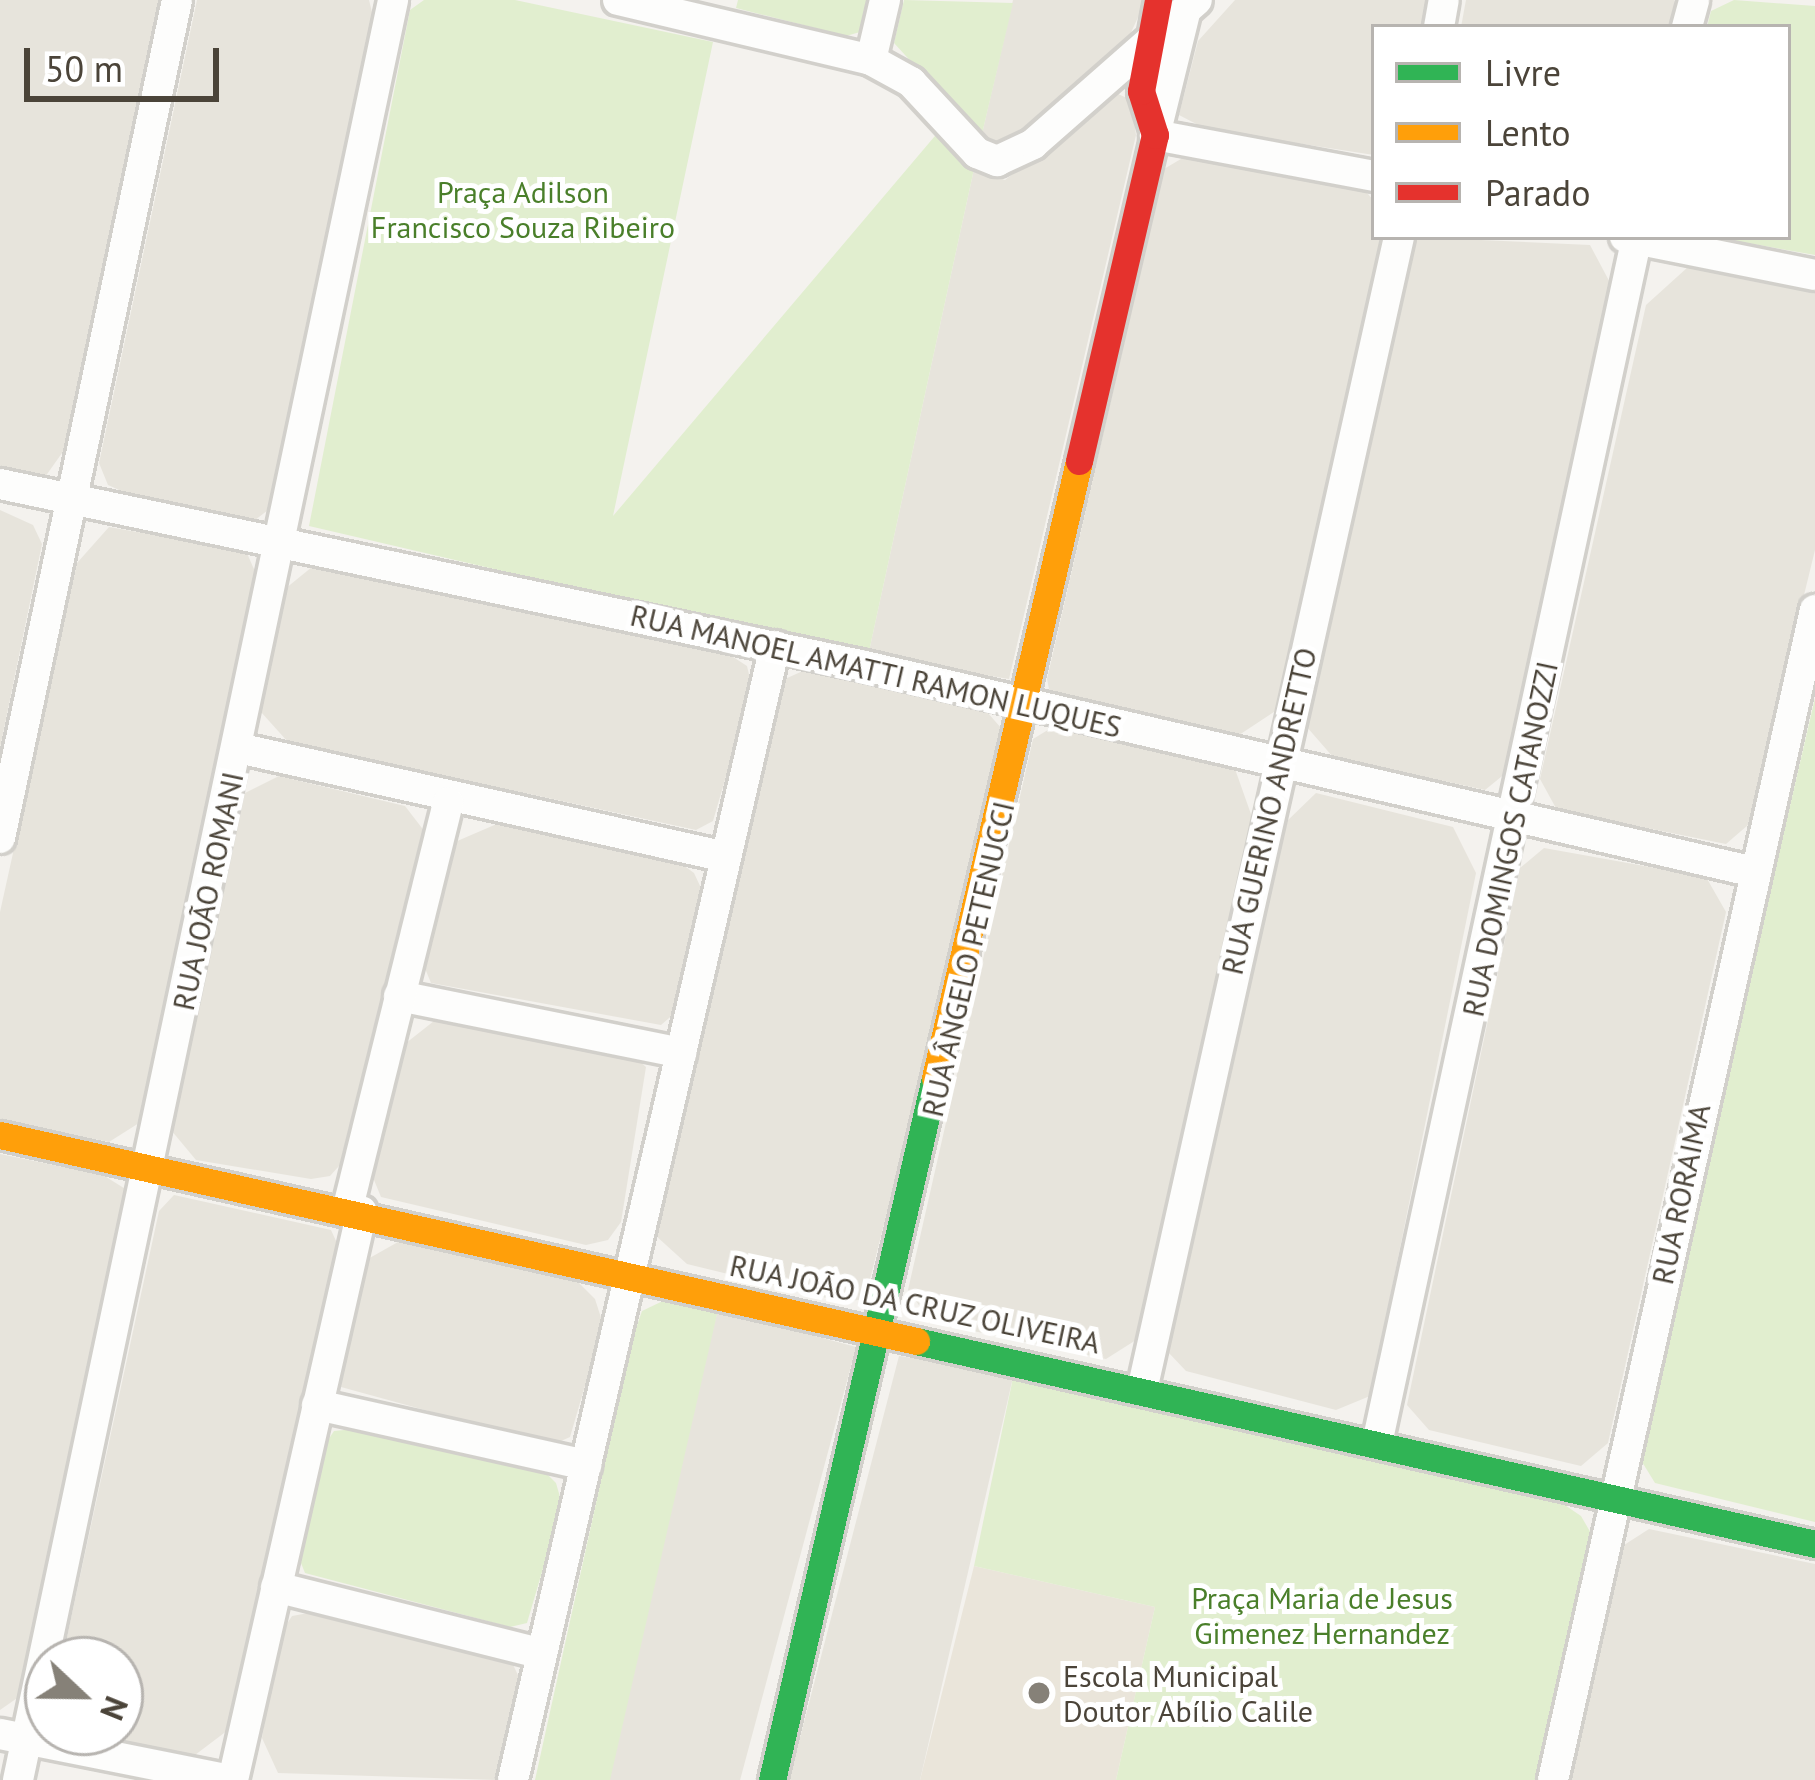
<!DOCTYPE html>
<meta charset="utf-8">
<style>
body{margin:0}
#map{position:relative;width:1815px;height:1780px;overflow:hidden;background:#f4f2ee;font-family:"PT Sans",sans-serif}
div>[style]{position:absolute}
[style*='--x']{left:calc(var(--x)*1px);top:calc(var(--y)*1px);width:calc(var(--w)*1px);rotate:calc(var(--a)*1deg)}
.residential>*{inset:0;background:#e7e4dc;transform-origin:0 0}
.education>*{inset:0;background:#eae5da}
.green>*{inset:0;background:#e1eecf}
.roads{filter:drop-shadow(3px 0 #d2d0cb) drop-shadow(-3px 0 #d2d0cb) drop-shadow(0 3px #d2d0cb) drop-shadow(0 -3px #d2d0cb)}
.street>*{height:30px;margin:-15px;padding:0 15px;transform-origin:15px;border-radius:15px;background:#fdfdfc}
.fast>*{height:27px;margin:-13.5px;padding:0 13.5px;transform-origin:13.5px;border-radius:13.5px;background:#30b455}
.slow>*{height:27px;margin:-13.5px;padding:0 13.5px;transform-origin:13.5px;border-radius:13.5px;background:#ff9f0a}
.jam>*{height:27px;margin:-13.5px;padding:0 13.5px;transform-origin:13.5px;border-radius:13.5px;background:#e5322d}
.dots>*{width:33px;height:33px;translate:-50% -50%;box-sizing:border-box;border:6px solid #fff;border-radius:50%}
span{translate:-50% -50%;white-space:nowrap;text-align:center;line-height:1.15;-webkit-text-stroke:10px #fff;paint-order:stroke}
.park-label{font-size:30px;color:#4a7f2a}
.street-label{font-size:30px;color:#4b4439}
.poi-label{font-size:30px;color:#4b4439}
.left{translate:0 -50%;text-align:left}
.legend{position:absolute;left:1371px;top:24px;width:420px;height:216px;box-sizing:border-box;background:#fff;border:3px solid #b7b4b0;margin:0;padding:15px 21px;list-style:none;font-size:36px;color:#4b4439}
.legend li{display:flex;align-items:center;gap:24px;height:60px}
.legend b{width:60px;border:3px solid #b7b4b0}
.north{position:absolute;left:24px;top:1636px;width:120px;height:120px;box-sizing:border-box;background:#fff;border:3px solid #b7b4b0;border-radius:50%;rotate:112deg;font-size:33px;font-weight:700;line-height:48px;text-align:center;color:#4b4439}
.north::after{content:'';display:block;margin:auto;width:42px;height:54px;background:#868178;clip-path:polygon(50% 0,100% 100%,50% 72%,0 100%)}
.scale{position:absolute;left:24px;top:48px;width:195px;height:54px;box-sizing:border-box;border:6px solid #4b4439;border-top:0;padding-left:15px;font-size:36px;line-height:42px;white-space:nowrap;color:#4b4439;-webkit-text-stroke:9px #fff;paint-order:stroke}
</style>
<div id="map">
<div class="residential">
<i style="clip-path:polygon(0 0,163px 0,67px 446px,45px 477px,0 467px)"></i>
<i style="clip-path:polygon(197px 0,369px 0,374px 20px,276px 504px,255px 520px,137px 498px,108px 485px,99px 463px)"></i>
<i style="clip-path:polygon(1013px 0,1146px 0,1128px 39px,1028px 134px,993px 145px,981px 138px)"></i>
<i style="clip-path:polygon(1235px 0,1434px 0,1428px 27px,1374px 27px,1374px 155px,1206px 129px,1179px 115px,1198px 41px)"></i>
<i style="clip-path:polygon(1466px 0,1674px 0,1680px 12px,1676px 27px,1461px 27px)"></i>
<i style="clip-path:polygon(1116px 93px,1131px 100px,1136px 135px,1009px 679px,868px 656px,974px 169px,1005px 180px)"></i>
<i style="clip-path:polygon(1191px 153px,1362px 187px,1374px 201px,1374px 237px,1388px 237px,1277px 710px,1236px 737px,1050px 694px,1047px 679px,1164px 169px)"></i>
<i style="clip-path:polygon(1413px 237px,1590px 245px,1615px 292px,1512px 768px,1485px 790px,1333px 757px,1306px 726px)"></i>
<i style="clip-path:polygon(1688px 267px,1815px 289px,1815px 550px,1748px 825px,1726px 844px,1557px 810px,1540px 779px,1646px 305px)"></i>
<i style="clip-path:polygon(0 510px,33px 525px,42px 544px,0 748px)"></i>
<i style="clip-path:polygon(109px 527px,246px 551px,260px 583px,139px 1123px,109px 1142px,0 1121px,0 912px,77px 563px)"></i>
<i style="clip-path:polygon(312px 567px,727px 653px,747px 666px,752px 687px,713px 821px,696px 830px,288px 742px,261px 712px,280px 593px)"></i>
<i style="clip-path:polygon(805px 670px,981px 705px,1008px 736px,865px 1299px,843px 1302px,687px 1264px,655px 1235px,771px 710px,785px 679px)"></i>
<i style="clip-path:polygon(1056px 725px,1235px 769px,1252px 817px,1136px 1340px,1106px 1359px,931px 1322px,908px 1290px,1033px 739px)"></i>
<i style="clip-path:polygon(279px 776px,405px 806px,425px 832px,347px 1157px,330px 1176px,311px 1179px,196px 1160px,171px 1130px,241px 795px)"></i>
<i style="clip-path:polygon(1316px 793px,1453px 827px,1476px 873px,1370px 1396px,1336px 1410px,1186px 1371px,1168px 1352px,1286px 822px)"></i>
<i style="clip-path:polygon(499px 823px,679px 862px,694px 873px,701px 888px,676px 1012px,661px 1025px,431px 983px,424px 966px,455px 842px)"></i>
<i style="clip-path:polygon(1544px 848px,1706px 877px,1726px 912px,1608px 1443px,1581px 1466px,1429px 1430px,1407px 1405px,1520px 868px)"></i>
<i style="clip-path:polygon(434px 1021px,635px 1057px,646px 1067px,621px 1222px,608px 1240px,586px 1245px,381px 1197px,372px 1175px,401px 1047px)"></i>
<i style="clip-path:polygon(0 1154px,103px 1175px,127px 1190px,23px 1694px,0 1710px)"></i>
<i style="clip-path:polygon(174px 1195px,331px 1230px,342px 1254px,228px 1730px,195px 1755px,83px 1732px,120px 1732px,120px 1660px,62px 1660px,159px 1211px)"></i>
<i style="clip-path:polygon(398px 1242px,577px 1281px,595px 1299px,603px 1324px,570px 1437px,552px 1445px,341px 1387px,359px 1264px)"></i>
<i style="left:718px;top:1310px;width:143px;height:482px;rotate:15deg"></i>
<i style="clip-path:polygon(899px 1356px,1014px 1373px,920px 1780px,789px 1780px)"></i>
<i style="clip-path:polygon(1649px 1529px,1815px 1564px,1815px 1780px,1570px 1780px,1621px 1547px)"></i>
<i style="clip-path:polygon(314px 1612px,510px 1658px,522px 1684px,497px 1780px,278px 1773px,262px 1738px,279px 1636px,292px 1616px)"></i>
</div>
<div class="education">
<i style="clip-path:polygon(974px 1566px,1155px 1607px,1116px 1780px,920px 1780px)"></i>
</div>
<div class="green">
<i style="clip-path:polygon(424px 0,515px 0,713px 42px,613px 516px,940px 130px,974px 169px,868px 656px,309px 526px,410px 10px)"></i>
<i style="clip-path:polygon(738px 0,873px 0,860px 32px,846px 36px,736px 8px)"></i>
<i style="clip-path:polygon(904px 0,1013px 3px,981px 138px,894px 43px)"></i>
<i style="clip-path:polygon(1734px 0,1815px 6px,1815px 255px,1713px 237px,1788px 237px,1788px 27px,1707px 27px,1711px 11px)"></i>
<i style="clip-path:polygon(1815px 698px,1815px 1522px,1655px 1483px,1639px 1457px)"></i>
<i style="clip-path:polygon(667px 1299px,718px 1310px,610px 1780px,535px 1780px,632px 1340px,642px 1311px)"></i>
<i style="clip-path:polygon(1014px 1373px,1553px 1497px,1581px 1516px,1592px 1535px,1536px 1780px,1116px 1780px,1155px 1607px,974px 1566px)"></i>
<i style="clip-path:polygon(364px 1428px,542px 1469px,556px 1483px,562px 1504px,527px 1623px,510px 1627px,305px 1573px,297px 1553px,324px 1446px,334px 1431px)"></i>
</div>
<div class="roads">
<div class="street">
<i style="--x:618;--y:0;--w:260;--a:13.3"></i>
<i style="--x:871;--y:60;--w:46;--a:28.8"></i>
<i style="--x:911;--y:82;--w:97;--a:47.1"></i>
<i style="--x:977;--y:153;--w:22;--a:22"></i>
<i style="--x:997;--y:161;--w:40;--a:-25"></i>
<i style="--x:1033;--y:144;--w:218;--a:-41.3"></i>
<i style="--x:1186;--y:9;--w:130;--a:103.8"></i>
<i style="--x:1155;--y:135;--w:223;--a:10.6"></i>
<i style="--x:1439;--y:27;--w:27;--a:-80"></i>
<i style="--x:1687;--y:27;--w:28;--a:-75"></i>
<i style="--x:871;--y:60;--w:62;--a:-76.9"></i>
<i style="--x:1625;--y:237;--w:194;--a:11.3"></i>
<i style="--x:0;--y:484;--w:884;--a:11.88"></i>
<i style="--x:865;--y:666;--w:908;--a:13.04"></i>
<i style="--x:238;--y:748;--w:500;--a:12.59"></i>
<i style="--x:0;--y:838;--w:856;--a:-78.07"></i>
<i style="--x:399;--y:996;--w:288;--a:11.4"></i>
<i style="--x:348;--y:1207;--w:417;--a:-76.1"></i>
<i style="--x:1143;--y:1386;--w:1177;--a:-77.44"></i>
<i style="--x:317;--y:1405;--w:276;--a:12.6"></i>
<i style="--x:1378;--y:1439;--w:1230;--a:-77.84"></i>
<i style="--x:276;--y:1587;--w:274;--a:14.1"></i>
<i style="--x:0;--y:1734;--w:235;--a:11.3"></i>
<i style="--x:18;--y:1780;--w:1819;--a:-78.1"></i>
<i style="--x:233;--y:1780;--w:583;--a:-77.23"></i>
<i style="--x:513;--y:1780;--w:1164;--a:-76.99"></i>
<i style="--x:1553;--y:1780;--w:1199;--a:-77.38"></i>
</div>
<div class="fast">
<i style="--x:916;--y:1341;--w:922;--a:12.72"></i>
<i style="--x:772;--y:1780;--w:721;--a:-76.93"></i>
</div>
<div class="slow">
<i style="--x:935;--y:1078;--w:634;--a:-76.86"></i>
<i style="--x:0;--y:1135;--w:939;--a:12.67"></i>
</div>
<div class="jam">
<i style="--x:1079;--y:461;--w:335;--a:-76.9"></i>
<i style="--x:1155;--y:135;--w:46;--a:-107.7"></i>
<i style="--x:1141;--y:91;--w:93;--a:-79.4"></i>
</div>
</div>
<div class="dots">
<i style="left:1039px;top:1693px;background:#868178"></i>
</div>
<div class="park-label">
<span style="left:523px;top:209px">Praça Adilson<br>Francisco Souza Ribeiro</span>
<span style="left:1322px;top:1615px">Praça Maria de Jesus<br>Gimenez Hernandez</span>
</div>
<div class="street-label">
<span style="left:876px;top:671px;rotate:13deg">RUA MANOEL AMATTI RAMON LUQUES</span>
<span style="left:1269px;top:811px;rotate:-77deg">RUA GUERINO ANDRETTO</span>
<span style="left:1510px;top:839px;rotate:-78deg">RUA DOMINGOS CATANOZZI</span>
<span style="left:208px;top:891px;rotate:-78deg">RUA JOÃO ROMANI</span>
<span style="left:968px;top:959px;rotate:-77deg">RUA ÂNGELO PETENUCCI</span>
<span style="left:1681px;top:1194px;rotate:-78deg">RUA RORAIMA</span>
<span style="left:915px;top:1304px;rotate:12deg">RUA JOÃO DA CRUZ OLIVEIRA</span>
</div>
<div class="poi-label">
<span class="left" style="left:1063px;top:1693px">Escola Municipal<br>Doutor Abílio Calile</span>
</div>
<ul class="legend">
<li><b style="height:15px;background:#30b455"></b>Livre</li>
<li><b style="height:15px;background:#ff9f0a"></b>Lento</li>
<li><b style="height:15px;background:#e5322d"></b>Parado</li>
</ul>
<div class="north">N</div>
<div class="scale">50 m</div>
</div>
